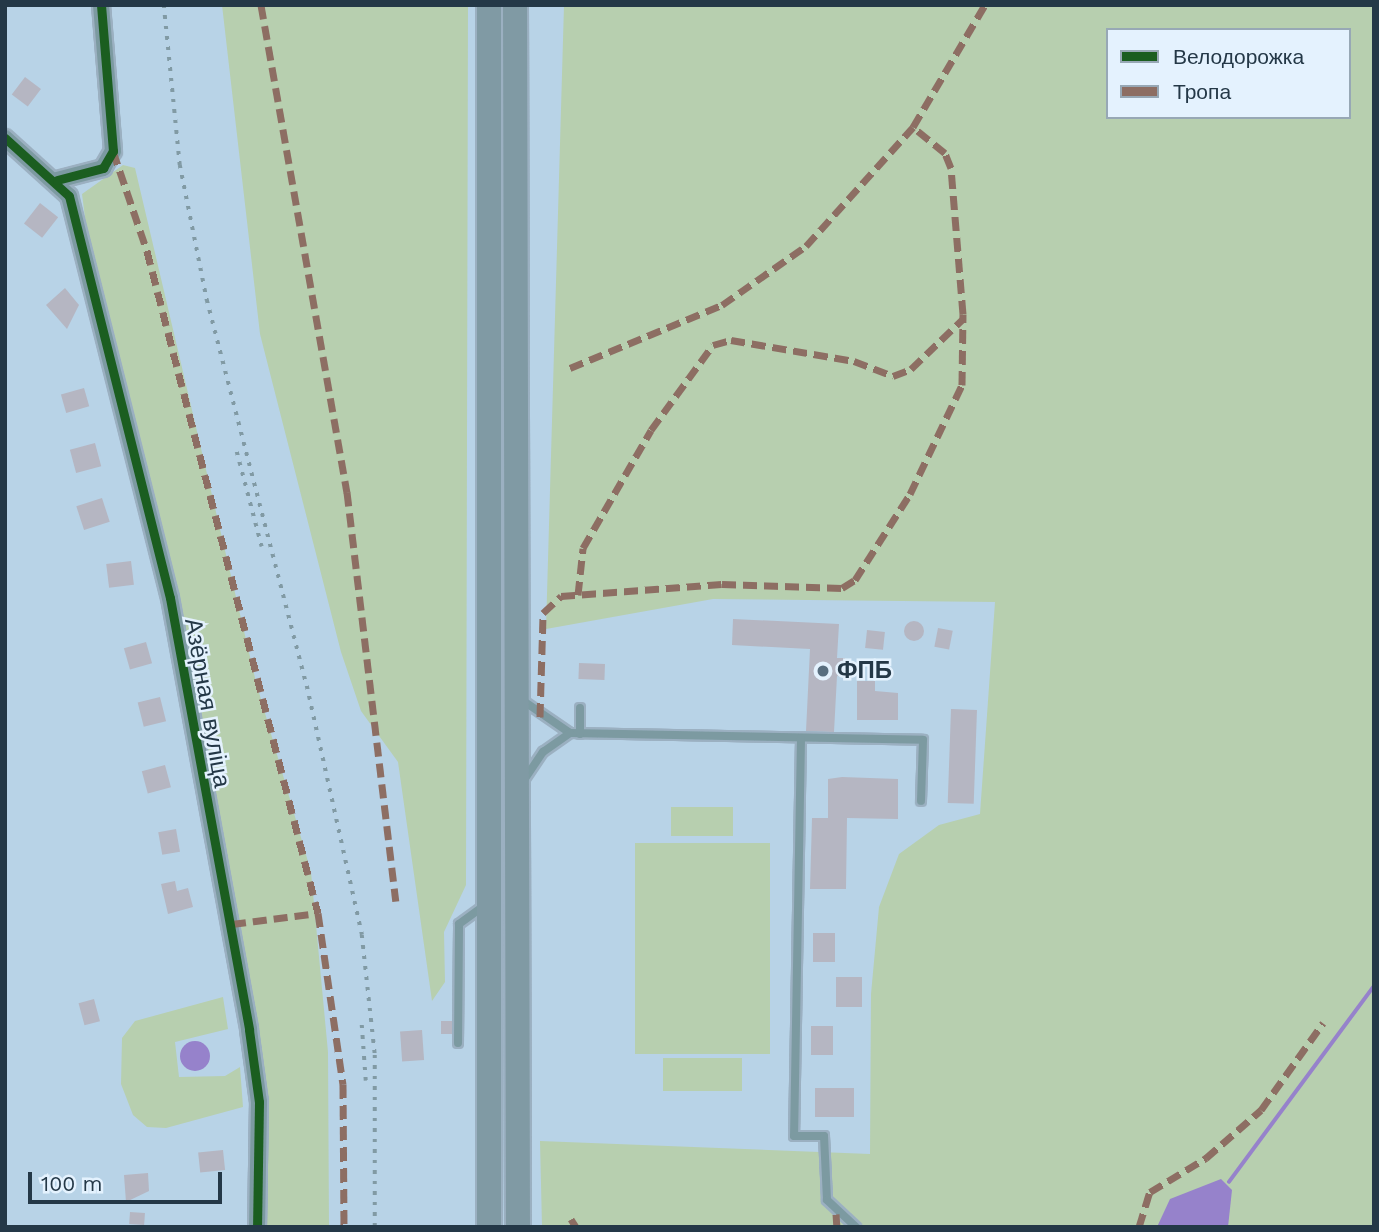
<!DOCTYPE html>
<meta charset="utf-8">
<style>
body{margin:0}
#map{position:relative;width:1379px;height:1232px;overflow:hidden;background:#b8d3e7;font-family:"Work Sans",sans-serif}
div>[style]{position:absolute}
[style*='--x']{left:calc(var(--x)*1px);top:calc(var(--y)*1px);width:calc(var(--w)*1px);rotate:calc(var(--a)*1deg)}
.green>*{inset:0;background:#b7cfaf;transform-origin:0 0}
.water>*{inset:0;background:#9682cb}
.round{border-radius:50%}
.stream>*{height:3.5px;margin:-1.75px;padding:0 1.75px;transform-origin:1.75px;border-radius:1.75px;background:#9682cb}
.building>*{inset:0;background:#b5b6c2;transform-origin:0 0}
.roads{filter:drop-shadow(2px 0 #9bb0c1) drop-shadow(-2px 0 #9bb0c1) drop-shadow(0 2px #9bb0c1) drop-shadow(0 -2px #9bb0c1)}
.service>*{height:8px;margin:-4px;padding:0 4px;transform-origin:4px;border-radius:4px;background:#7c9aa1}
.minor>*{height:16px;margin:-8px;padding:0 8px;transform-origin:8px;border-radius:8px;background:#7c9aa1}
.trunk>*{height:24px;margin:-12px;padding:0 12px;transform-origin:12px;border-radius:12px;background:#809aa4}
.rail>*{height:3.5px;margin-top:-1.75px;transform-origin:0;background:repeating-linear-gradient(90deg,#819aa4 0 3.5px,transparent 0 10.5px)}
.quiet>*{height:7px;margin-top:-3.5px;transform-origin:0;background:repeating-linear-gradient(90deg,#8d6e63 0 14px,transparent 0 21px)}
.cycleway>*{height:9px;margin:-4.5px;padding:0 4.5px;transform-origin:4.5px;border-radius:4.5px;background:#1b5e20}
.dots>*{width:19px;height:19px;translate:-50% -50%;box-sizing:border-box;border:4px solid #e4f2fe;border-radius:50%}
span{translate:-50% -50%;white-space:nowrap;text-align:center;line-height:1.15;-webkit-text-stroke:5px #e4f2fe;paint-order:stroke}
.poi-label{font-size:24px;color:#243847;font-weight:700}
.left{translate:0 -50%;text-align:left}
.street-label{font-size:24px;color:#243847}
.frame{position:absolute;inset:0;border:7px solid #243847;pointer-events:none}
.legend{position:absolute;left:1106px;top:28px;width:245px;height:91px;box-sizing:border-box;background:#e4f2fe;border:2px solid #97a8b5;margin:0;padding:9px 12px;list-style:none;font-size:21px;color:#243847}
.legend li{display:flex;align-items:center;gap:14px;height:35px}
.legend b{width:35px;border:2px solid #97a8b5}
.scale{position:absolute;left:28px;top:1172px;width:194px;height:32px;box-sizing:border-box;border:4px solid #243847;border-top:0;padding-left:9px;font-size:21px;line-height:24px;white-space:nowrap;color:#243847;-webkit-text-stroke:5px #e4f2fe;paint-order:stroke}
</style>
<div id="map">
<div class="green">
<i style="clip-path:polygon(222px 5px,468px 5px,466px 885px,444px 932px,445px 982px,432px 1001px,398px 762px,361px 711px,341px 652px,260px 334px)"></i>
<i style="clip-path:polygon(evenodd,564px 5px,1374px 5px,1374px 1227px,542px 1227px,540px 1141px,870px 1154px,871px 994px,879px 907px,899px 854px,939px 825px,980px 814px,995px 602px,713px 599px,546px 629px,564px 5px,1108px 30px,1349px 30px,1349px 117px,1108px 117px,1108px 30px)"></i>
<i style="clip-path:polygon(123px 165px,135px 168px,256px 682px,311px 872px,328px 1052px,329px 1227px,255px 1227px,259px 1102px,170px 598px,100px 335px,82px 194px)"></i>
<i style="left:671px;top:807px;width:62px;height:29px"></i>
<i style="left:635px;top:843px;width:135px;height:211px"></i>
<i style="clip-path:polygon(223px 997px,228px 1029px,175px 1042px,179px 1077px,225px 1076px,240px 1067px,243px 1107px,166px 1128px,147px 1127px,133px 1115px,121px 1084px,122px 1038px,135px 1021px)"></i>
<i style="left:663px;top:1058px;width:79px;height:33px"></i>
</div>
<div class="water">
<i class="round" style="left:180px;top:1041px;width:30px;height:30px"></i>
<i style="clip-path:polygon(1221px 1179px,1232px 1190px,1228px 1227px,1157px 1227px,1170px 1199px)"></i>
</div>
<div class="stream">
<i style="--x:1229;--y:1182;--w:244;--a:-53.5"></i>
</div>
<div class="building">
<i style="left:25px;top:77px;width:20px;height:22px;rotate:37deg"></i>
<i style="left:40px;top:203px;width:23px;height:26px;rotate:38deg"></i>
<i style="clip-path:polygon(65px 288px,79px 305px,67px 329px,46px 305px)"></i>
<i style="left:84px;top:388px;width:19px;height:24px;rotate:74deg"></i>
<i style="left:95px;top:443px;width:24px;height:26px;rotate:75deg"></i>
<i style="left:102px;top:498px;width:25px;height:27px;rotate:72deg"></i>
<i style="left:131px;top:561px;width:24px;height:25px;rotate:83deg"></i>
<i style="clip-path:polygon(733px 619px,839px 624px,837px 658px,845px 658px,844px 677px,837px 676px,834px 732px,806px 731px,810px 649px,732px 645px)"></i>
<i class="round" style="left:904px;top:621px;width:20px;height:20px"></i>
<i style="left:938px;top:628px;width:15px;height:19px;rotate:11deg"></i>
<i style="left:867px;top:630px;width:18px;height:18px;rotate:6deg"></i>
<i style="left:146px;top:642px;width:22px;height:23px;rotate:74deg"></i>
<i style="left:579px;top:663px;width:26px;height:16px;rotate:2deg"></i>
<i style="clip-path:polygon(857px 681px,875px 681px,875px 691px,898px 693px,898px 720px,857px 720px)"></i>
<i style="left:160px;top:697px;width:25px;height:23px;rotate:76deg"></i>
<i style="left:951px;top:709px;width:26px;height:94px;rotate:2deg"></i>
<i style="left:165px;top:765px;width:23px;height:24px;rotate:75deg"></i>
<i style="clip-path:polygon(842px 777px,898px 779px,898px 819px,847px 818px,846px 889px,810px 889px,812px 818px,828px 818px,828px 779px)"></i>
<i style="left:176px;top:829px;width:23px;height:18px;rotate:80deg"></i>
<i style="clip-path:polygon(175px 881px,177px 891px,188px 888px,193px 907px,168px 914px,161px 884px)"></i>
<i style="left:813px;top:933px;width:22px;height:29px"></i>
<i style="left:836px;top:977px;width:26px;height:30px"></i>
<i style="left:94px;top:999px;width:23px;height:16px;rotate:75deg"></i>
<i style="left:452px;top:1021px;width:13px;height:11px;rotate:90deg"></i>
<i style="left:811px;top:1026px;width:22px;height:29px"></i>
<i style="left:422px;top:1030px;width:30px;height:22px;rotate:86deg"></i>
<i style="left:854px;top:1088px;width:29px;height:39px;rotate:90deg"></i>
<i style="left:223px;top:1150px;width:20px;height:25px;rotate:84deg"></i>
<i style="clip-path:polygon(148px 1173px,149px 1191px,126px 1202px,124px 1175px)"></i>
<i style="left:130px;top:1212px;width:15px;height:12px;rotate:4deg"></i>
</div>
<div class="roads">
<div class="service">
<i style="--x:522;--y:700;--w:58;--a:34.5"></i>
<i style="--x:570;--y:733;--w:353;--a:1.1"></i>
<i style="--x:923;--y:740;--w:61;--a:91.9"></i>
<i style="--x:580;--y:708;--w:26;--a:90"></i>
<i style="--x:801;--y:738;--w:398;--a:91"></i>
<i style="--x:794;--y:1136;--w:30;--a:0"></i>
<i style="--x:824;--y:1136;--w:64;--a:87.3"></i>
<i style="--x:827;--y:1200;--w:40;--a:43"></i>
<i style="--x:524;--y:780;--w:34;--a:-56"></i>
<i style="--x:543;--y:752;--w:33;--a:-35"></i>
<i style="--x:458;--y:1043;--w:119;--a:-89.5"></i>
<i style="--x:459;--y:924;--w:34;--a:-36"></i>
</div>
<div class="minor">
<i style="--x:5;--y:138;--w:86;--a:42.2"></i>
<i style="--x:69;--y:196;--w:414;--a:75.9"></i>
<i style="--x:170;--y:598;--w:439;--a:79.6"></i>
<i style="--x:249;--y:1030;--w:73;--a:82.1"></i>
<i style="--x:259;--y:1102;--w:125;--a:90.9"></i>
<i style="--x:57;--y:180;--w:48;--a:-14.6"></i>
<i style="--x:103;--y:168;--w:20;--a:-60"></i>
<i style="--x:113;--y:151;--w:146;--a:-94.7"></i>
</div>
<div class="trunk">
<i style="--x:489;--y:5;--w:1222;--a:90"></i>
<i style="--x:515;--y:5;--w:1222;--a:89.86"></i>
</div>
</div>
<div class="rail">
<i style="--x:164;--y:5;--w:161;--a:84.3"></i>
<i style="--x:180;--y:165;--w:138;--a:78.7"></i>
<i style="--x:207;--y:300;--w:399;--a:75.5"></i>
<i style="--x:307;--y:686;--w:255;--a:77.5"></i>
<i style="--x:362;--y:935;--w:121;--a:83.8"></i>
<i style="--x:375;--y:1055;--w:172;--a:90"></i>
<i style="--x:237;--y:452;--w:98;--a:75.3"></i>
<i style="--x:362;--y:1025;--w:56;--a:85.9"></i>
</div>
<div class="quiet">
<i style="--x:261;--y:5;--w:495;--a:80"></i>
<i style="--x:347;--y:492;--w:412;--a:83.2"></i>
<i style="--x:113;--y:151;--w:106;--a:71.2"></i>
<i style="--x:147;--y:251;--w:684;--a:75.52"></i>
<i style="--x:318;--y:913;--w:173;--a:81.7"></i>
<i style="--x:343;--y:1084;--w:143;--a:89.6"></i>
<i style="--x:570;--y:368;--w:165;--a:-22.5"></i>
<i style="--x:722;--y:305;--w:103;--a:-35.1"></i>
<i style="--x:806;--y:246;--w:160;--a:-48"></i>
<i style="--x:913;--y:127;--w:142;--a:-59.5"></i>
<i style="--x:578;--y:595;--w:47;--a:-83.9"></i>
<i style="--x:583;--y:548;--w:136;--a:-60"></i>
<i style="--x:651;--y:430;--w:105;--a:-53.9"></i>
<i style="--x:713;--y:345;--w:19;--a:-16"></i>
<i style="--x:731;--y:340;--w:125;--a:9.7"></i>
<i style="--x:854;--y:361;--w:42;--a:21"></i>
<i style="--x:893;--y:376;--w:19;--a:-21"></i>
<i style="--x:911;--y:369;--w:72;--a:-43.9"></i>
<i style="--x:540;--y:717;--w:104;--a:-88.3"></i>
<i style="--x:543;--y:613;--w:25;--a:-43"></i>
<i style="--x:561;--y:596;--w:161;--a:-4.3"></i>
<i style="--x:722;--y:584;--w:120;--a:1.9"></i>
<i style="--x:842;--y:588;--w:15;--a:-32"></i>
<i style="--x:855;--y:580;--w:102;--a:-57.4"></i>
<i style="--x:910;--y:494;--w:121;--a:-64.5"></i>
<i style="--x:962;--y:385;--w:71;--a:-89.2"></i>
<i style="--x:963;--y:314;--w:146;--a:-94.7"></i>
<i style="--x:951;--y:168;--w:16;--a:-112"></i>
<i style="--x:945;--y:153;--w:41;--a:-140.9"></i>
<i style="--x:232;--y:924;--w:87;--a:-7.3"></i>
<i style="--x:836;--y:1214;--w:13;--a:86"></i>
<i style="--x:571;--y:1219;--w:9;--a:58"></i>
<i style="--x:1139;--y:1227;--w:37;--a:-73"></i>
<i style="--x:1150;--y:1192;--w:66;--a:-31.3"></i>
<i style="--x:1206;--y:1158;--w:73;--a:-41.1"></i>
<i style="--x:1261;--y:1110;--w:107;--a:-54.5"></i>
</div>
<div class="cycleway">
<i style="--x:5;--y:138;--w:86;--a:42.2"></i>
<i style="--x:69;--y:196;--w:414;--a:75.9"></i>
<i style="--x:170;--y:598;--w:439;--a:79.6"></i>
<i style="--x:249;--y:1030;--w:73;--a:82.1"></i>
<i style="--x:259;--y:1102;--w:125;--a:90.9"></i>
<i style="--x:57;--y:180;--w:48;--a:-14.6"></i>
<i style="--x:103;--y:168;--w:20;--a:-60"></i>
<i style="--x:113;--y:151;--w:146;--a:-94.7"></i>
</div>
<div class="dots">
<i style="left:823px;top:671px;background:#586e7f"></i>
</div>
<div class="poi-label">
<span class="left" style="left:837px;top:671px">ФПБ</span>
</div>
<div class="street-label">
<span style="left:207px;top:703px;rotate:80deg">Азёрная вуліца</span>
</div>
<div class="frame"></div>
<ul class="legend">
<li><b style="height:9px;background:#1b5e20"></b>Велодорожка</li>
<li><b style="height:9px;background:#8d6e63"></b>Тропа</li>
</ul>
<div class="scale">100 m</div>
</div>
